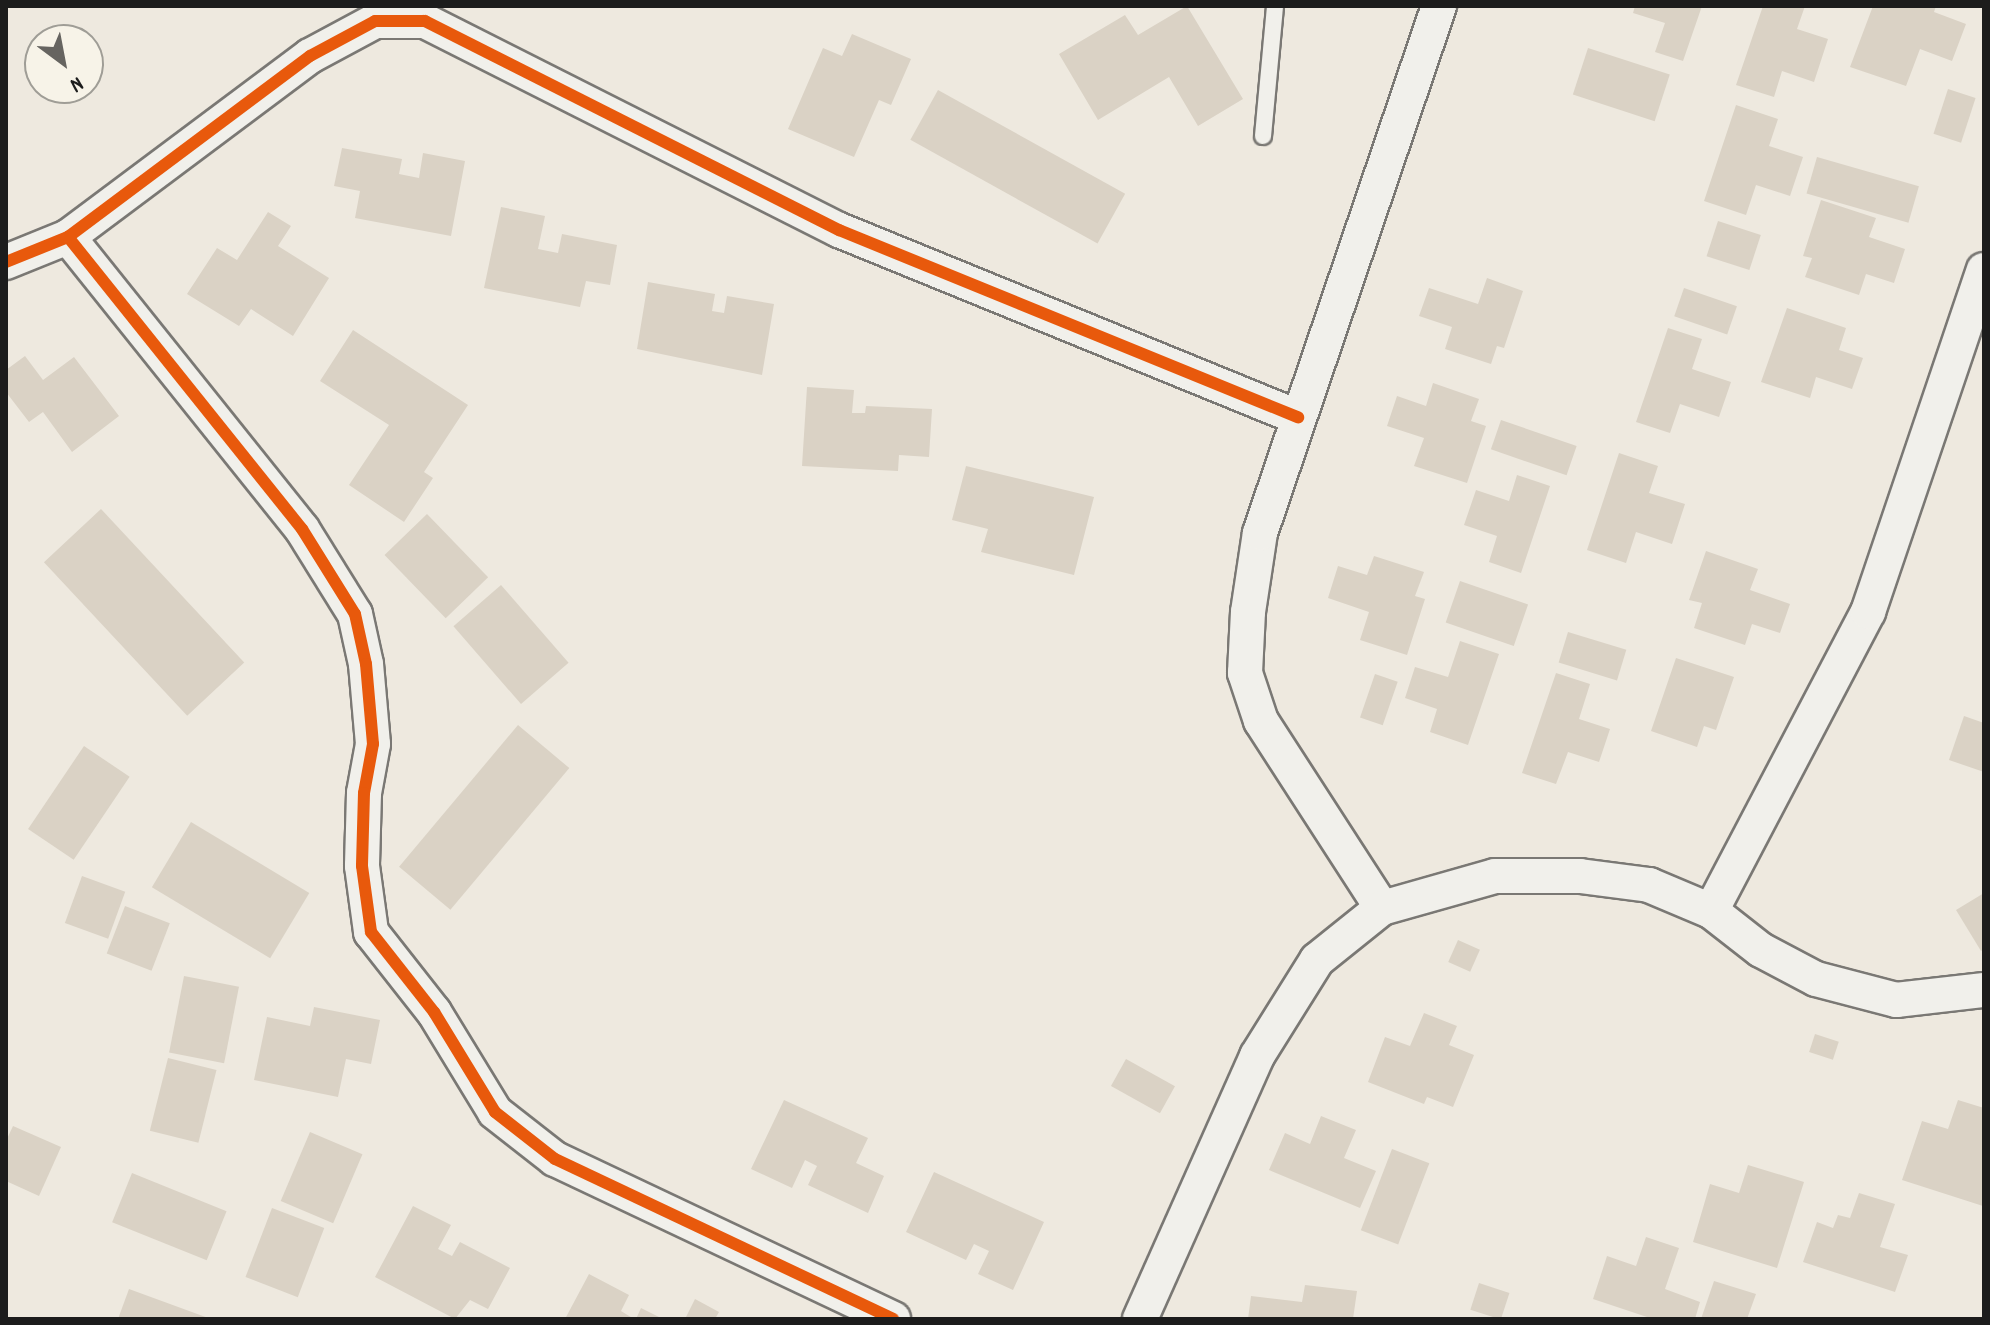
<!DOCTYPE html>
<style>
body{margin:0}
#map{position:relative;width:1990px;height:1325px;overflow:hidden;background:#eee9df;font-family:Dekko,sans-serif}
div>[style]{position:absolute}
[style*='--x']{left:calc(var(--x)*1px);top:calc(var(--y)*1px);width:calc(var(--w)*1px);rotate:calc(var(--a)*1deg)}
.building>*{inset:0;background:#dad2c5;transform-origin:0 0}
.roads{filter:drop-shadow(2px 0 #7a7874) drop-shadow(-2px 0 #7a7874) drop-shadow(0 2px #7a7874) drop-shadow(0 -2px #7a7874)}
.lane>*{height:16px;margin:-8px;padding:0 8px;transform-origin:8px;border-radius:8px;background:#f1f0eb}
.street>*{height:34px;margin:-17px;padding:0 17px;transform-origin:17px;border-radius:17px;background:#f1f0eb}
.cycleway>*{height:12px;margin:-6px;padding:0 6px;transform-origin:6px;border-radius:6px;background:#e8590c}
span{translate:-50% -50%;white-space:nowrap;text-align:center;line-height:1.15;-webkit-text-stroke:7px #f7f3e8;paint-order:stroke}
.frame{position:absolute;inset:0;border:8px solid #1c1c1c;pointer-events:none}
.north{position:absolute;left:24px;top:24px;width:80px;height:80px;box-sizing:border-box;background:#f7f3e8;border:2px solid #9f9d96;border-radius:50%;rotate:148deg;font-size:22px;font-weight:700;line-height:32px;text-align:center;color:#1c1c1c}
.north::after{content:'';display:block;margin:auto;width:28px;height:36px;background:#666460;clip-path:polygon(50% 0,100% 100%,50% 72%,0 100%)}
</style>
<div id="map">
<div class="building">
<i style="clip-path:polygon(1187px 6px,1243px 99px,1198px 126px,1169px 77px,1098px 120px,1059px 54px,1125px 15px,1138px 35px)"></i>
<i style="clip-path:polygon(1635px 6px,1702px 6px,1683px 61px,1655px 52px,1665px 23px,1633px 13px)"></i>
<i style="clip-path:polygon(1763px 6px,1805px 6px,1797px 29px,1828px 39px,1814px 82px,1782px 71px,1774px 97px,1736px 85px)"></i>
<i style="clip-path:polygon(1873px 6px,1936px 6px,1934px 12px,1966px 24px,1952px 61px,1920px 49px,1906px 86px,1850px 67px)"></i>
<i style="clip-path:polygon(852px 34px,911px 59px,891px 105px,879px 100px,854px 157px,788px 129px,823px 48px,842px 56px)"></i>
<i style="left:1588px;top:48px;width:86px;height:49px;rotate:18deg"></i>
<i style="left:1948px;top:89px;width:29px;height:47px;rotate:18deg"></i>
<i style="left:938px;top:90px;width:214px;height:57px;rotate:29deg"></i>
<i style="clip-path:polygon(1736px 105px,1778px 119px,1769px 146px,1803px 157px,1790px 196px,1756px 185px,1746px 215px,1704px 201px)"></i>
<i style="clip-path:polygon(342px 148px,402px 159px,399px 174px,419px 178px,423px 153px,465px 161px,451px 236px,355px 218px,360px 191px,334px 186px)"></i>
<i style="left:1817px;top:157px;width:106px;height:38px;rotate:16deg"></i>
<i style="clip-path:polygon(1821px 200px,1876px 218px,1869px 237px,1905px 249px,1894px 283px,1866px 274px,1859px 295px,1805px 277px,1812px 258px,1803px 256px)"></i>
<i style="clip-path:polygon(501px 207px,545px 216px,538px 249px,558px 253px,562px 234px,617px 245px,610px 285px,586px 281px,580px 307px,484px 288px)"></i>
<i style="clip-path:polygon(268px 212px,291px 226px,278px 246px,329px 278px,293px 336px,251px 309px,239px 326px,187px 294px,217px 248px,237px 260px)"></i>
<i style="left:1718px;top:221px;width:45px;height:37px;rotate:18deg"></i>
<i style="clip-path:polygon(1487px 278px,1523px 291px,1504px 348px,1497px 346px,1491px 364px,1445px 349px,1452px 327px,1419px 316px,1429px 288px,1478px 304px)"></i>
<i style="clip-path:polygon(648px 282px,715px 294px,712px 311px,724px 313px,727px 296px,774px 304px,762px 375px,637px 349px)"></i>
<i style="left:1684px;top:288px;width:56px;height:30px;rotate:19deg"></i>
<i style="clip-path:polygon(1787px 308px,1846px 328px,1839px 350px,1863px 358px,1852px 389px,1816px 377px,1810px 398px,1761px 382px)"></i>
<i style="clip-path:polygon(1668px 328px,1702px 339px,1692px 369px,1731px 382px,1719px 417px,1680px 404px,1670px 433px,1636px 422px)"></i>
<i style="clip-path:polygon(353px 330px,468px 405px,424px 472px,433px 478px,404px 522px,349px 485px,389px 425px,320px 381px)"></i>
<i style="clip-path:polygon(25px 356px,43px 380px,74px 357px,119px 416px,72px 452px,43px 412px,29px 422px,6px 392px,6px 370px)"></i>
<i style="clip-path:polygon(1433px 383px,1479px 399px,1471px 421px,1486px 426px,1467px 483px,1414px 466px,1424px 438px,1387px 426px,1397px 396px,1426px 406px)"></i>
<i style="clip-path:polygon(807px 387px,854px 390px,852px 413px,865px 413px,866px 406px,932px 409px,929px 457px,899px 455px,898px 471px,802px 466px)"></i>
<i style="left:1501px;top:420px;width:80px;height:31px;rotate:19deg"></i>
<i style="clip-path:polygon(1619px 453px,1658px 466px,1649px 493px,1685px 504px,1672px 544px,1636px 532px,1626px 563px,1587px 550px)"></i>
<i style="clip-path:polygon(966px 466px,1094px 497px,1074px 575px,981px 552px,988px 529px,952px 520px)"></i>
<i style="clip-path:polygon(1517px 475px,1550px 486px,1521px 573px,1489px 562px,1497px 536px,1464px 525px,1476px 490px,1509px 501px)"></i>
<i style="left:101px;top:509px;width:210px;height:78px;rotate:47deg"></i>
<i style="left:427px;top:514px;width:88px;height:59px;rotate:46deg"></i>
<i style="clip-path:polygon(1706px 551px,1758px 569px,1750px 590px,1790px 604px,1780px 633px,1752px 624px,1745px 645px,1694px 628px,1702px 603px,1689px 600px)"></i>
<i style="clip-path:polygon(1374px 556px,1424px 572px,1415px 596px,1425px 599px,1407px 655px,1360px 640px,1369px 612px,1328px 598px,1338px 566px,1367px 575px)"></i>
<i style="left:1460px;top:581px;width:72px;height:44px;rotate:19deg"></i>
<i style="left:501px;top:585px;width:103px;height:63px;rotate:49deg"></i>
<i style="left:1568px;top:632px;width:61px;height:32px;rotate:17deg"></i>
<i style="clip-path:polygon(1460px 641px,1499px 654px,1468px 745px,1430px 732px,1437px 709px,1405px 698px,1415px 667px,1448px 677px)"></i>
<i style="clip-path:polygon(1676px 658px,1734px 677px,1716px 730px,1704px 726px,1697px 747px,1651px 731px)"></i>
<i style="clip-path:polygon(1556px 673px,1590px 684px,1579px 719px,1610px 729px,1599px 762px,1568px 752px,1556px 784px,1522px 773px)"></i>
<i style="left:1375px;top:674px;width:24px;height:46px;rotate:19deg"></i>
<i style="clip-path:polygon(1964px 716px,1984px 723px,1984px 772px,1949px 760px)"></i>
<i style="left:518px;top:725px;width:67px;height:185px;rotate:40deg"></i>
<i style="left:84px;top:746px;width:55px;height:100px;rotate:34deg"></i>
<i style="left:191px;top:822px;width:138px;height:76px;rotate:31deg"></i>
<i style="left:82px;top:876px;width:46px;height:50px;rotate:20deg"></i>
<i style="clip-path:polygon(1984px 893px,1984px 949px,1981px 951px,1956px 910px)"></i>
<i style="left:125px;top:906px;width:48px;height:51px;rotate:21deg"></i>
<i style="left:1458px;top:940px;width:24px;height:24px;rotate:24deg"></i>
<i style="left:184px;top:976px;width:56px;height:78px;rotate:11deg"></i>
<i style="clip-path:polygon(314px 1007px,380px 1020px,371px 1064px,346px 1059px,338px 1097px,254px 1080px,267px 1017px,310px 1026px)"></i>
<i style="clip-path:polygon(1424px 1013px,1457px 1026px,1449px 1045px,1474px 1055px,1453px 1107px,1427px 1097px,1424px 1104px,1368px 1082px,1385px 1037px,1410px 1046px)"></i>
<i style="left:1815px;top:1034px;width:25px;height:19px;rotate:18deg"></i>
<i style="left:168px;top:1058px;width:50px;height:75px;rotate:14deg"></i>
<i style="left:1126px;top:1059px;width:56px;height:31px;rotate:29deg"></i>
<i style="clip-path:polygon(784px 1100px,868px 1138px,856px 1163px,884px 1176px,868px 1213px,808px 1185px,817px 1166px,805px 1160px,792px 1188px,751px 1169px)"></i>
<i style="clip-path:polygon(1958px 1100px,1984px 1108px,1983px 1206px,1902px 1180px,1922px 1121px,1948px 1129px)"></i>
<i style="clip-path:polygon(1321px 1116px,1356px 1130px,1344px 1158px,1376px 1171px,1360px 1208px,1269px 1170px,1285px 1133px,1310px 1144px)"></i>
<i style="clip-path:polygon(13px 1126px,61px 1147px,39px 1196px,6px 1181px,6px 1141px)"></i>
<i style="left:310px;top:1132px;width:57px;height:75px;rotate:23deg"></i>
<i style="left:1392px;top:1149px;width:40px;height:87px;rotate:21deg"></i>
<i style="clip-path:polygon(1748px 1165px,1804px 1182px,1777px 1268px,1693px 1242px,1710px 1184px,1739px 1193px)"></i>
<i style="clip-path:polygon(934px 1172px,1044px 1222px,1013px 1290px,978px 1274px,989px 1251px,974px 1244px,966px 1260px,906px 1232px)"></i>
<i style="left:132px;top:1173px;width:102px;height:53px;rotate:22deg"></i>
<i style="clip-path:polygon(1859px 1193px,1895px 1204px,1880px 1247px,1908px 1255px,1895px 1292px,1803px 1262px,1817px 1222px,1833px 1228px,1838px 1215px,1850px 1218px)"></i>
<i style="clip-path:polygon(413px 1206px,451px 1225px,438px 1249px,452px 1256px,460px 1242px,510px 1268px,488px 1309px,470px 1300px,455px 1319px,375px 1277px)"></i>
<i style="left:272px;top:1208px;width:56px;height:74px;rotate:21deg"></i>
<i style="clip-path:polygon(1646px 1237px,1679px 1248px,1665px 1289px,1700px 1302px,1695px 1319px,1653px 1319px,1593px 1299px,1607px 1256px,1636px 1266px)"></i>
<i style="clip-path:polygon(589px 1274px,629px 1295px,621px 1311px,634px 1319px,565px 1319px)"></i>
<i style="clip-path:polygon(1714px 1281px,1756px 1294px,1747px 1319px,1701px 1319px)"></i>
<i style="left:1479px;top:1283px;width:32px;height:28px;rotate:18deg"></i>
<i style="clip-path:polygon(1305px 1285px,1357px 1291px,1353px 1319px,1248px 1319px,1251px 1296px,1302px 1302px)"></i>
<i style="clip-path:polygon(129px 1289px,211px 1319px,118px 1319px)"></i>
<i style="clip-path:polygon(695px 1299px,719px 1312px,715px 1319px,685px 1319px)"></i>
<i style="clip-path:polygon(641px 1308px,663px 1319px,636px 1319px)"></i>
</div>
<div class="roads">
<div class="lane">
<i style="--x:1263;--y:136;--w:131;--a:-84.7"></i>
</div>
<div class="street">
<i style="--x:68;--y:237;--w:374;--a:51.3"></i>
<i style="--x:302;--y:529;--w:100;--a:58.1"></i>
<i style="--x:355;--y:614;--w:51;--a:77.6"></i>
<i style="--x:366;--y:664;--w:80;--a:85"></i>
<i style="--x:373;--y:744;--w:50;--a:100.4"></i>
<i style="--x:364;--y:793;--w:73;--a:91.6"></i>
<i style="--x:362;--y:866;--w:67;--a:82.2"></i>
<i style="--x:371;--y:932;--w:102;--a:51.8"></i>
<i style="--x:434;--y:1012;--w:117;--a:58.6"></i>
<i style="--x:495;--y:1112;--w:76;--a:38.1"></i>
<i style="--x:555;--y:1159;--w:374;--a:25.3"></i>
<i style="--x:6;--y:262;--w:67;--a:-22"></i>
<i style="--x:68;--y:237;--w:302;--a:-36.8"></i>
<i style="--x:310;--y:56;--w:74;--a:-28.3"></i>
<i style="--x:375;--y:21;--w:50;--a:0"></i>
<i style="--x:425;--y:21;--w:464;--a:26.8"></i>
<i style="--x:839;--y:230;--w:496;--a:22.2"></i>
<i style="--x:1382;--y:908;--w:223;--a:-122.9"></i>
<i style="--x:1261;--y:721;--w:51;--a:-108.4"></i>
<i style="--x:1245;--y:673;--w:61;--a:-87.2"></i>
<i style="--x:1248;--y:612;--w:80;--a:-81.4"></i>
<i style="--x:1260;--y:533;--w:557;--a:-71.24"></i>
<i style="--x:1711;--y:911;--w:338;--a:-62.3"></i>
<i style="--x:1868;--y:612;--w:361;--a:-71.3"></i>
<i style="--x:1140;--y:1319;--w:288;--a:-66"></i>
<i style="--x:1257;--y:1056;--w:113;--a:-58"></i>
<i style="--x:1317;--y:960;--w:83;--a:-38.7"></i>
<i style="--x:1382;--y:908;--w:117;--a:-15.8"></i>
<i style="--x:1495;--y:876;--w:85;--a:0"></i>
<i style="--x:1580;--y:876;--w:70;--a:7.4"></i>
<i style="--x:1649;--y:885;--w:67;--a:22.8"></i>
<i style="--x:1711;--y:911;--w:63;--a:38"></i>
<i style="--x:1761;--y:950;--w:62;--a:27.8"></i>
<i style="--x:1816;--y:979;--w:83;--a:14.7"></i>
<i style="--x:1896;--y:1000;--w:89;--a:-6.5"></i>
</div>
</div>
<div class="cycleway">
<i style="--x:68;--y:237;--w:374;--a:51.3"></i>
<i style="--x:302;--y:529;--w:100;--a:58.1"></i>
<i style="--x:355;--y:614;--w:51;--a:77.6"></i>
<i style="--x:366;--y:664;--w:80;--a:85"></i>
<i style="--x:373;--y:744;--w:50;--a:100.4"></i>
<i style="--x:364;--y:793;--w:73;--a:91.6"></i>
<i style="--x:362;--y:866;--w:67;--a:82.2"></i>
<i style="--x:371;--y:932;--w:102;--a:51.8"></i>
<i style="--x:434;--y:1012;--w:117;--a:58.6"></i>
<i style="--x:495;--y:1112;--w:76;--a:38.1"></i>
<i style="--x:555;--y:1159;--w:374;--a:25.3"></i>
<i style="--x:6;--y:262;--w:67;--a:-22"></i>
<i style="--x:68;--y:237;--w:302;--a:-36.8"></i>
<i style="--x:310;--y:56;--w:74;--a:-28.3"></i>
<i style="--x:375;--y:21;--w:50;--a:0"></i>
<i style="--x:425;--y:21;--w:464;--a:26.8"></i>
<i style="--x:839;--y:230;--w:496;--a:22.2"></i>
</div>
<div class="frame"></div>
<div class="north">N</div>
</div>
